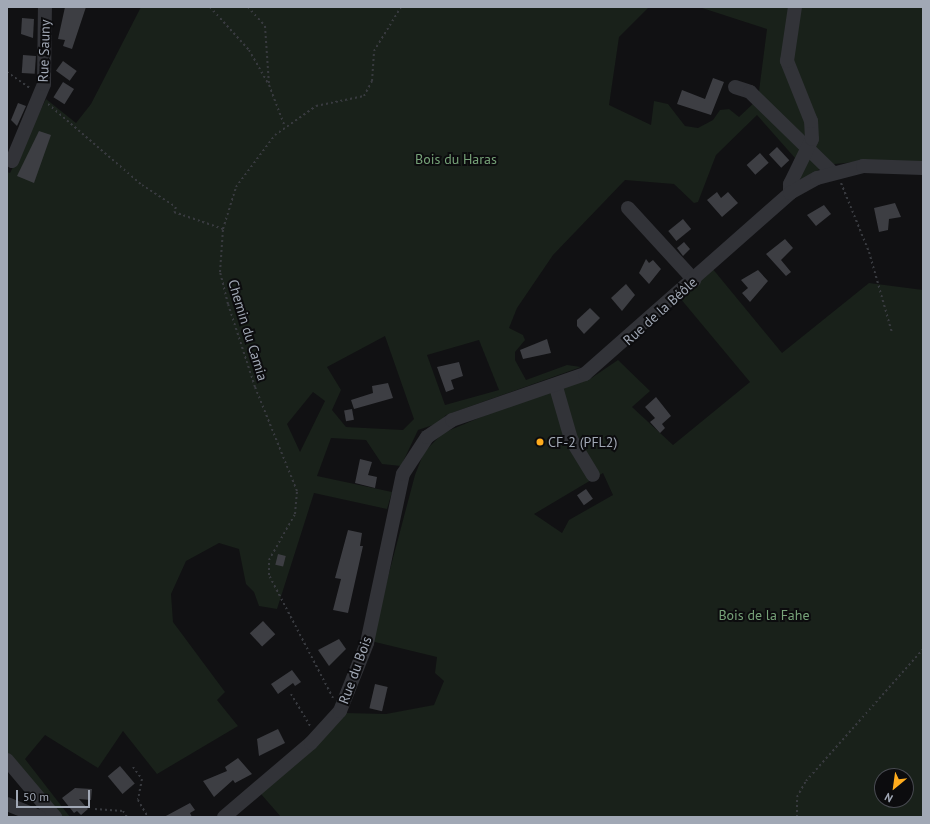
<!DOCTYPE html>
<meta charset="utf-8">
<style>
body{margin:0}
#map{position:relative;width:930px;height:824px;overflow:hidden;background:#111113;font-family:"PT Sans",sans-serif}
div>[style]{position:absolute}
[style*='--x']{left:calc(var(--x)*1px);top:calc(var(--y)*1px);width:calc(var(--w)*1px);rotate:calc(var(--a)*1deg)}
.green>*{inset:0;background:#19211a}
.building>*{inset:0;background:#3d3e43;transform-origin:0 0}
.path>*{height:2px;margin-top:-1px;transform-origin:0;background:repeating-linear-gradient(90deg,#383a3f 0 2px,transparent 0 5px)}
.minor>*{height:14px;margin:-7px;padding:0 7px;transform-origin:7px;border-radius:7px;background:#323338}
.dots>*{width:11px;height:11px;translate:-50% -50%;box-sizing:border-box;border:2px solid #0c0c0e;border-radius:50%}
span{translate:-50% -50%;white-space:nowrap;text-align:center;line-height:1.15;-webkit-text-stroke:4px #0c0c0e;paint-order:stroke}
.street-label{font-size:14px;color:#a1a8b5}
.park-label{font-size:14px;color:#76a278}
.poi-label{font-size:14px;color:#a1a8b5}
.left{translate:0 -50%;text-align:left}
.frame{position:absolute;inset:0;border:8px solid #a1a8b5;pointer-events:none}
.north{position:absolute;left:874px;top:768px;width:40px;height:40px;box-sizing:border-box;background:#0c0c0e;border:1px solid #484a51;border-radius:50%;rotate:209deg;font-size:11px;font-weight:700;line-height:16px;text-align:center;color:#a1a8b5}
.north::after{content:'';display:block;margin:auto;width:14px;height:18px;background:#ffac1d;clip-path:polygon(50% 0,100% 100%,50% 72%,0 100%)}
.scale{position:absolute;left:16px;top:790px;width:74px;height:18px;box-sizing:border-box;border:2px solid #a1a8b5;border-top:0;padding-left:5px;font-size:12px;line-height:14px;white-space:nowrap;color:#a1a8b5;-webkit-text-stroke:3px #0c0c0e;paint-order:stroke}
</style>
<div id="map">
<div class="green">
<i style="clip-path:polygon(evenodd,141px 7px,649px 7px,619px 37px,609px 105px,651px 125px,654px 101px,668px 104px,685px 126px,698px 128px,713px 120px,720px 110px,729px 109px,739px 117px,758px 99px,767px 29px,699px 7px,923px 7px,923px 166px,855px 162px,825px 165px,802px 182px,793px 163px,795px 158px,757px 115px,716px 155px,698px 202px,694px 203px,674px 184px,625px 180px,553px 255px,517px 308px,509px 328px,523px 335px,525px 340px,515px 352px,515px 360px,526px 380px,567px 365px,581px 367px,446px 415px,439px 423px,418px 430px,401px 466px,382px 464px,366px 440px,331px 438px,317px 476px,392px 492px,387px 509px,314px 493px,277px 609px,259px 606px,254px 592px,246px 584px,239px 549px,219px 543px,186px 561px,171px 594px,173px 622px,225px 692px,217px 700px,238px 726px,157px 774px,123px 731px,98px 768px,45px 735px,25px 759px,70px 817px,60px 817px,7px 754px,7px 172px,10px 173px,46px 99px,76px 123px,91px 104px,141px 7px,385px 336px,414px 419px,403px 430px,346px 427px,332px 410px,341px 390px,327px 367px,385px 336px,141px 7px,479px 340px,499px 390px,445px 405px,427px 355px,479px 340px,141px 7px,313px 392px,325px 401px,300px 452px,287px 424px,313px 392px)"></i>
<i style="clip-path:polygon(evenodd,712px 268px,782px 353px,869px 283px,923px 290px,923px 817px,281px 817px,261px 794px,345px 713px,386px 714px,434px 705px,444px 681px,435px 673px,437px 657px,371px 641px,415px 475px,424px 452px,443px 433px,505px 407px,590px 379px,618px 360px,650px 391px,632px 407px,673px 445px,750px 382px,680px 298px,712px 268px,603px 473px,613px 495px,569px 520px,562px 533px,534px 514px,603px 473px,712px 268px,882px 776px,906px 776px,906px 800px,882px 800px,882px 776px)"></i>
</div>
<div class="building">
<i style="clip-path:polygon(65px 7px,86px 7px,72px 49px,63px 46px,65px 40px,58px 39px)"></i>
<i style="clip-path:polygon(22px 18px,34px 19px,33px 38px,21px 34px)"></i>
<i style="left:23px;top:55px;width:13px;height:18px;rotate:4deg"></i>
<i style="left:63px;top:61px;width:17px;height:12px;rotate:36deg"></i>
<i style="clip-path:polygon(713px 78px,724px 82px,711px 115px,677px 104px,682px 90px,705px 99px)"></i>
<i style="left:63px;top:82px;width:13px;height:18px;rotate:32deg"></i>
<i style="clip-path:polygon(18px 103px,26px 106px,17px 126px,11px 120px)"></i>
<i style="clip-path:polygon(39px 131px,51px 135px,34px 183px,17px 176px)"></i>
<i style="left:777px;top:147px;width:18px;height:11px;rotate:47deg"></i>
<i style="left:760px;top:153px;width:13px;height:18px;rotate:48deg"></i>
<i style="clip-path:polygon(717px 192px,721px 198px,728px 192px,738px 203px,722px 217px,707px 200px)"></i>
<i style="clip-path:polygon(895px 203px,901px 217px,889px 219px,888px 230px,879px 232px,874px 208px)"></i>
<i style="clip-path:polygon(824px 205px,831px 214px,816px 226px,807px 215px)"></i>
<i style="left:683px;top:219px;width:13px;height:19px;rotate:51deg"></i>
<i style="clip-path:polygon(785px 239px,793px 248px,781px 260px,791px 272px,786px 276px,766px 254px)"></i>
<i style="clip-path:polygon(684px 242px,690px 249px,683px 256px,677px 248px)"></i>
<i style="clip-path:polygon(646px 259px,649px 263px,653px 260px,661px 269px,649px 284px,639px 273px)"></i>
<i style="clip-path:polygon(758px 270px,768px 281px,750px 302px,742px 293px,748px 288px,741px 280px)"></i>
<i style="clip-path:polygon(626px 284px,635px 295px,622px 311px,611px 298px)"></i>
<i style="clip-path:polygon(590px 308px,600px 318px,584px 334px,577px 326px,577px 320px)"></i>
<i style="clip-path:polygon(547px 339px,551px 353px,523px 359px,520px 350px)"></i>
<i style="clip-path:polygon(459px 362px,463px 376px,451px 380px,454px 389px,446px 392px,437px 367px)"></i>
<i style="clip-path:polygon(388px 383px,393px 398px,354px 409px,351px 400px,373px 393px,372px 386px)"></i>
<i style="clip-path:polygon(656px 397px,671px 416px,662px 424px,665px 428px,660px 433px,650px 422px,655px 418px,645px 407px)"></i>
<i style="left:352px;top:409px;width:11px;height:8px;rotate:80deg"></i>
<i style="clip-path:polygon(360px 459px,372px 462px,368px 475px,377px 477px,375px 488px,355px 483px)"></i>
<i style="left:586px;top:489px;width:12px;height:11px;rotate:55deg"></i>
<i style="clip-path:polygon(348px 530px,362px 533px,360px 546px,363px 546px,348px 613px,333px 610px,341px 579px,335px 578px)"></i>
<i style="left:278px;top:554px;width:8px;height:11px;rotate:14deg"></i>
<i style="left:263px;top:621px;width:18px;height:18px;rotate:47deg"></i>
<i style="clip-path:polygon(339px 639px,346px 649px,329px 666px,318px 650px)"></i>
<i style="clip-path:polygon(292px 670px,301px 682px,295px 686px,293px 683px,278px 694px,271px 684px)"></i>
<i style="left:375px;top:684px;width:13px;height:25px;rotate:13deg"></i>
<i style="clip-path:polygon(278px 729px,285px 743px,259px 756px,257px 739px)"></i>
<i style="clip-path:polygon(238px 758px,252px 774px,235px 783px,233px 780px,214px 797px,203px 781px,227px 771px,225px 767px)"></i>
<i style="left:120px;top:766px;width:23px;height:16px;rotate:50deg"></i>
<i style="clip-path:polygon(75px 788px,92px 789px,91px 800px,79px 799px,88px 809px,81px 815px,77px 811px,74px 813px,62px 798px)"></i>
<i style="clip-path:polygon(190px 803px,195px 810px,190px 813px,192px 817px,164px 817px)"></i>
</div>
<div class="path">
<i style="--x:210;--y:7;--w:58;--a:47.8"></i>
<i style="--x:249;--y:50;--w:40;--a:60.3"></i>
<i style="--x:269;--y:85;--w:45;--a:69.1"></i>
<i style="--x:248;--y:7;--w:25;--a:48"></i>
<i style="--x:265;--y:26;--w:58;--a:86.1"></i>
<i style="--x:7;--y:72;--w:28;--a:35"></i>
<i style="--x:48;--y:104;--w:124;--a:40.8"></i>
<i style="--x:142;--y:185;--w:40;--a:32.9"></i>
<i style="--x:176;--y:207;--w:5;--a:112"></i>
<i style="--x:174;--y:212;--w:52;--a:19.1"></i>
<i style="--x:841;--y:183;--w:74;--a:67.9"></i>
<i style="--x:869;--y:252;--w:84;--a:74.1"></i>
<i style="--x:291;--y:694;--w:39;--a:59"></i>
<i style="--x:333;--y:698;--w:139;--a:-117.5"></i>
<i style="--x:269;--y:575;--w:15;--a:-90"></i>
<i style="--x:269;--y:560;--w:53;--a:-60.5"></i>
<i style="--x:295;--y:514;--w:23;--a:-85"></i>
<i style="--x:297;--y:491;--w:112;--a:-112"></i>
<i style="--x:255;--y:387;--w:87;--a:-108"></i>
<i style="--x:228;--y:304;--w:33;--a:-104"></i>
<i style="--x:220;--y:272;--w:43;--a:-86"></i>
<i style="--x:223;--y:229;--w:44;--a:-72.8"></i>
<i style="--x:236;--y:187;--w:65;--a:-53.1"></i>
<i style="--x:275;--y:135;--w:50;--a:-35.3"></i>
<i style="--x:316;--y:106;--w:49;--a:-11.8"></i>
<i style="--x:364;--y:96;--w:17;--a:-62"></i>
<i style="--x:372;--y:81;--w:30;--a:-86"></i>
<i style="--x:374;--y:51;--w:52;--a:-58.5"></i>
<i style="--x:133;--y:767;--w:15;--a:53"></i>
<i style="--x:142;--y:779;--w:21;--a:101"></i>
<i style="--x:138;--y:800;--w:20;--a:60"></i>
<i style="--x:95;--y:809;--w:28;--a:4"></i>
<i style="--x:123;--y:811;--w:7;--a:56"></i>
<i style="--x:797;--y:817;--w:20;--a:-90"></i>
<i style="--x:797;--y:797;--w:18;--a:-61"></i>
<i style="--x:806;--y:781;--w:176;--a:-48.4"></i>
</div>
<div class="minor">
<i style="--x:735;--y:87;--w:16;--a:18"></i>
<i style="--x:750;--y:92;--w:115;--a:44.3"></i>
<i style="--x:12;--y:161;--w:83;--a:-67.4"></i>
<i style="--x:44;--y:84;--w:77;--a:-89.3"></i>
<i style="--x:790;--y:193;--w:9;--a:-90"></i>
<i style="--x:790;--y:184;--w:50;--a:-63.9"></i>
<i style="--x:812;--y:139;--w:18;--a:-93"></i>
<i style="--x:811;--y:121;--w:65;--a:-111.8"></i>
<i style="--x:787;--y:61;--w:55;--a:-81.6"></i>
<i style="--x:628;--y:208;--w:98;--a:47.5"></i>
<i style="--x:556;--y:387;--w:54;--a:73.9"></i>
<i style="--x:571;--y:439;--w:42;--a:58.6"></i>
<i style="--x:7;--y:760;--w:75;--a:49.9"></i>
<i style="--x:7;--y:804;--w:35;--a:22"></i>
<i style="--x:224;--y:817;--w:114;--a:-40.4"></i>
<i style="--x:311;--y:743;--w:43;--a:-47.8"></i>
<i style="--x:340;--y:711;--w:73;--a:-68.3"></i>
<i style="--x:367;--y:643;--w:173;--a:-78"></i>
<i style="--x:403;--y:474;--w:44;--a:-57"></i>
<i style="--x:427;--y:437;--w:30;--a:-34"></i>
<i style="--x:452;--y:420;--w:141;--a:-19.1"></i>
<i style="--x:585;--y:374;--w:273;--a:-41.4"></i>
<i style="--x:790;--y:193;--w:31;--a:-29"></i>
<i style="--x:817;--y:178;--w:48;--a:-14.6"></i>
<i style="--x:863;--y:166;--w:60;--a:1.9"></i>
</div>
<div class="dots">
<i style="left:540px;top:442px;background:#ffac1d"></i>
</div>
<div class="street-label">
<span style="left:44px;top:51px;rotate:-88deg">Rue Sauny</span>
<span style="left:660px;top:311px;rotate:-42deg">Rue de la Béôle</span>
<span style="left:248px;top:330px;rotate:73deg">Chemin du Camia</span>
<span style="left:355px;top:670px;rotate:-70deg">Rue du Bois</span>
</div>
<div class="park-label">
<span style="left:456px;top:159px">Bois du Haras</span>
<span style="left:764px;top:615px">Bois de la Fahe</span>
</div>
<div class="poi-label">
<span class="left" style="left:548px;top:442px">CF-2 (PFL2)</span>
</div>
<div class="frame"></div>
<div class="north">N</div>
<div class="scale">50 m</div>
</div>
